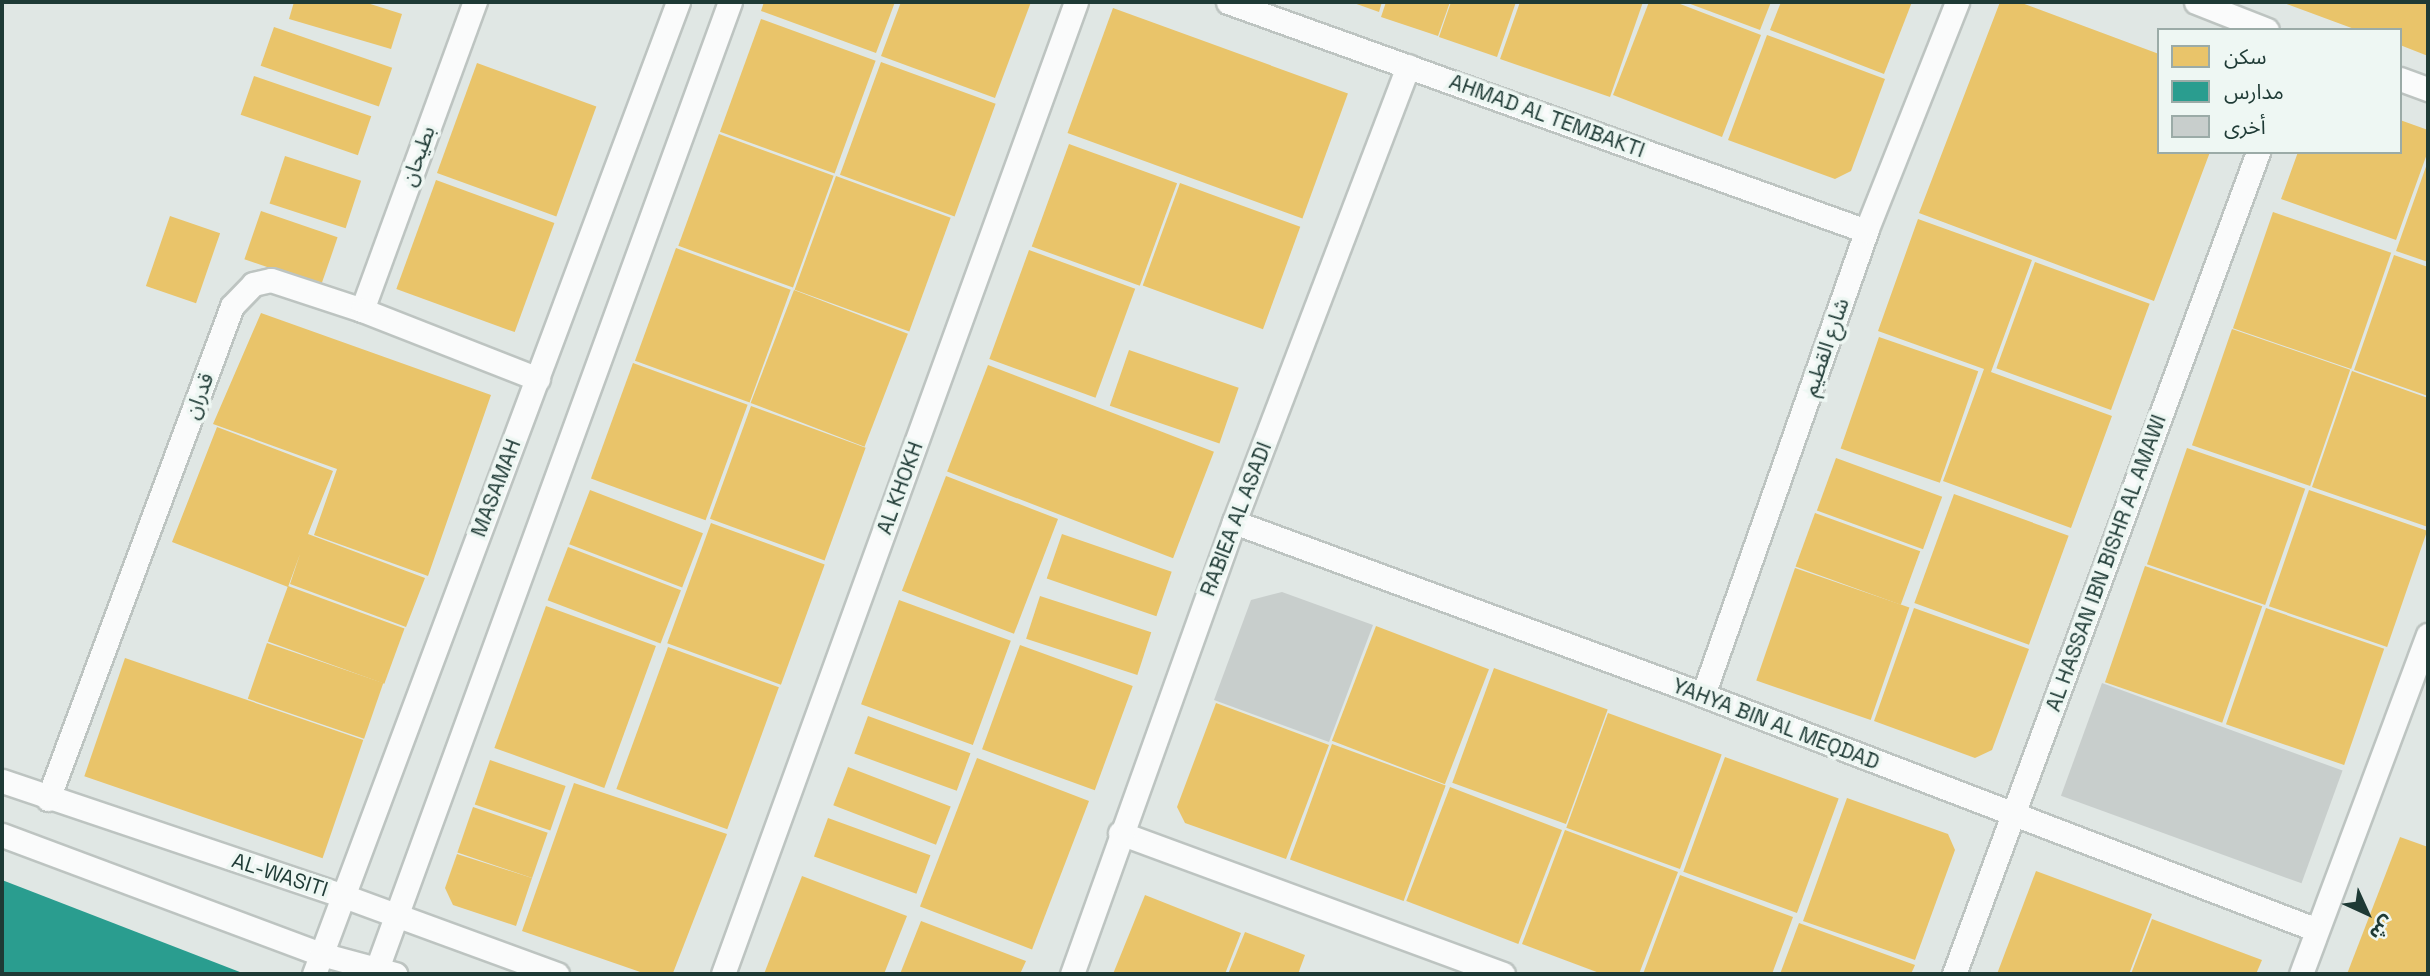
<!DOCTYPE html>
<meta charset="utf-8">
<style>
body{margin:0}
#map{position:relative;width:2430px;height:976px;overflow:hidden;background:#e0e7e4;font-family:"Space Grotesk","Noto Sans Arabic",sans-serif}
div>[style]{position:absolute}
[style*='--x']{left:calc(var(--x)*1px);top:calc(var(--y)*1px);width:calc(var(--w)*1px);rotate:calc(var(--a)*1deg)}
.homes>*{inset:0;background:#e9c46a;transform-origin:0 0}
.schools>*{inset:0;background:#2a9d8f}
.building>*{inset:0;background:#c8cecc;transform-origin:0 0}
.roads{filter:drop-shadow(2px 0 #bdc4c1) drop-shadow(-2px 0 #bdc4c1) drop-shadow(0 2px #bdc4c1) drop-shadow(0 -2px #bdc4c1)}
.minor>*{height:23px;margin:-11.5px;padding:0 11.5px;transform-origin:11.5px;border-radius:11.5px;background:#fafbfb}
span{translate:-50% -50%;white-space:nowrap;text-align:center;line-height:1.15;-webkit-text-stroke:7px #eef7f3;paint-order:stroke}
.street-label{font-size:21px;color:#1e3a35}
.frame{position:absolute;inset:0;border:4px solid #1e3a35;pointer-events:none}
.legend{position:absolute;left:2157px;top:28px;width:245px;height:126px;box-sizing:border-box;background:#eef7f3;border:2px solid #9baba7;margin:0;padding:9px 12px;list-style:none;font-size:21px;color:#1e3a35}
.legend li{display:flex;align-items:center;gap:14px;height:35px}
.legend b{width:35px;border:2px solid #9baba7}
.north{position:absolute;left:2332px;top:878px;width:70px;height:70px;-webkit-text-stroke:5px #eef7f3;paint-order:stroke;rotate:135deg;font-size:19px;font-weight:700;line-height:28px;text-align:center;color:#1e3a35}
.north::after{content:'';display:block;margin:auto;width:24px;height:32px;background:#1e3a35;clip-path:polygon(50% 0,100% 100%,50% 72%,0 100%)}
</style>
<div id="map">
<div class="homes">
<i style="clip-path:polygon(294px 2px,364px 2px,402px 14px,391px 49px,289px 19px)"></i>
<i style="clip-path:polygon(764px 2px,895px 2px,876px 53px,761px 11px)"></i>
<i style="clip-path:polygon(901px 2px,1031px 2px,995px 98px,881px 56px)"></i>
<i style="clip-path:polygon(1351px 2px,1382px 2px,1379px 12px)"></i>
<i style="clip-path:polygon(1386px 2px,1450px 2px,1438px 36px,1381px 17px)"></i>
<i style="clip-path:polygon(1451px 2px,1516px 2px,1497px 57px,1439px 37px)"></i>
<i style="clip-path:polygon(1520px 2px,1643px 2px,1610px 97px,1500px 59px)"></i>
<i style="clip-path:polygon(1649px 2px,1675px 2px,1761px 35px,1722px 137px,1613px 95px)"></i>
<i style="clip-path:polygon(1685px 2px,1771px 2px,1760px 30px)"></i>
<i style="clip-path:polygon(1781px 2px,1912px 2px,1884px 74px,1770px 30px)"></i>
<i style="clip-path:polygon(2000px 2px,2019px 2px,2159px 54px,2159px 152px,2210px 152px,2154px 301px,1919px 213px)"></i>
<i style="clip-path:polygon(2281px 2px,2428px 2px,2428px 56px,2400px 45px,2400px 30px,2357px 30px)"></i>
<i style="left:1113px;top:8px;width:250px;height:133px;rotate:20deg"></i>
<i style="left:761px;top:19px;width:122px;height:120px;rotate:20deg"></i>
<i style="left:274px;top:27px;width:125px;height:41px;rotate:19deg"></i>
<i style="clip-path:polygon(1767px 35px,1885px 79px,1851px 171px,1835px 179px,1728px 140px)"></i>
<i style="left:881px;top:62px;width:122px;height:120px;rotate:20deg"></i>
<i style="left:477px;top:63px;width:127px;height:117px;rotate:20deg"></i>
<i style="left:254px;top:76px;width:124px;height:41px;rotate:19deg"></i>
<i style="clip-path:polygon(2400px 120px,2428px 130px,2428px 151px,2396px 240px,2281px 199px,2298px 152px,2400px 152px)"></i>
<i style="left:719px;top:134px;width:122px;height:119px;rotate:20deg"></i>
<i style="left:1069px;top:144px;width:115px;height:109px;rotate:20deg"></i>
<i style="left:285px;top:156px;width:80px;height:50px;rotate:18deg"></i>
<i style="clip-path:polygon(2428px 161px,2428px 262px,2396px 251px)"></i>
<i style="left:836px;top:176px;width:122px;height:121px;rotate:20deg"></i>
<i style="left:436px;top:180px;width:126px;height:116px;rotate:20deg"></i>
<i style="left:1180px;top:183px;width:128px;height:109px;rotate:20deg"></i>
<i style="left:261px;top:211px;width:81px;height:51px;rotate:19deg"></i>
<i style="left:2273px;top:212px;width:125px;height:123px;rotate:19deg"></i>
<i style="left:170px;top:216px;width:53px;height:74px;rotate:19deg"></i>
<i style="clip-path:polygon(1918px 219px,2032px 260px,1991px 372px,2112px 416px,2071px 528px,1943px 481px,1984px 369px,1878px 331px)"></i>
<i style="left:676px;top:248px;width:122px;height:120px;rotate:20deg"></i>
<i style="left:1029px;top:250px;width:113px;height:116px;rotate:20deg"></i>
<i style="clip-path:polygon(2394px 255px,2428px 267px,2428px 396px,2354px 370px)"></i>
<i style="left:2035px;top:262px;width:122px;height:113px;rotate:20deg"></i>
<i style="left:794px;top:290px;width:122px;height:121px;rotate:21deg"></i>
<i style="clip-path:polygon(261px 313px,491px 395px,428px 576px,314px 535px,337px 469px,213px 424px)"></i>
<i style="left:2232px;top:329px;width:125px;height:123px;rotate:19deg"></i>
<i style="left:1879px;top:337px;width:105px;height:118px;rotate:19deg"></i>
<i style="left:1129px;top:350px;width:116px;height:59px;rotate:19deg"></i>
<i style="left:633px;top:363px;width:122px;height:123px;rotate:20deg"></i>
<i style="left:988px;top:365px;width:242px;height:114px;rotate:21deg"></i>
<i style="clip-path:polygon(2352px 371px,2428px 398px,2428px 527px,2312px 487px)"></i>
<i style="left:751px;top:406px;width:122px;height:120px;rotate:20deg"></i>
<i style="clip-path:polygon(217px 427px,333px 471px,308px 534px,425px 578px,406px 627px,290px 584px,300px 554px,288px 587px,172px 542px)"></i>
<i style="left:2187px;top:448px;width:125px;height:123px;rotate:19deg"></i>
<i style="left:1836px;top:458px;width:113px;height:56px;rotate:20deg"></i>
<i style="left:946px;top:476px;width:120px;height:123px;rotate:21deg"></i>
<i style="left:590px;top:490px;width:121px;height:58px;rotate:21deg"></i>
<i style="left:2309px;top:490px;width:125px;height:123px;rotate:19deg"></i>
<i style="left:1954px;top:494px;width:122px;height:116px;rotate:20deg"></i>
<i style="left:1815px;top:513px;width:112px;height:57px;rotate:20deg"></i>
<i style="left:711px;top:523px;width:121px;height:128px;rotate:20deg"></i>
<i style="left:1062px;top:534px;width:116px;height:47px;rotate:19deg"></i>
<i style="left:568px;top:547px;width:121px;height:57px;rotate:21deg"></i>
<i style="left:2145px;top:566px;width:124px;height:123px;rotate:19deg"></i>
<i style="left:1795px;top:568px;width:121px;height:119px;rotate:19deg"></i>
<i style="left:288px;top:586px;width:124px;height:59px;rotate:20deg"></i>
<i style="left:1040px;top:596px;width:117px;height:45px;rotate:18deg"></i>
<i style="left:899px;top:600px;width:119px;height:111px;rotate:20deg"></i>
<i style="left:546px;top:606px;width:117px;height:151px;rotate:20deg"></i>
<i style="clip-path:polygon(1914px 608px,2029px 649px,1992px 750px,1975px 758px,1874px 721px)"></i>
<i style="left:2266px;top:608px;width:125px;height:123px;rotate:19deg"></i>
<i style="left:1376px;top:626px;width:121px;height:123px;rotate:21deg"></i>
<i style="left:267px;top:643px;width:123px;height:59px;rotate:19deg"></i>
<i style="left:1020px;top:645px;width:120px;height:111px;rotate:20deg"></i>
<i style="left:668px;top:647px;width:118px;height:151px;rotate:20deg"></i>
<i style="left:125px;top:658px;width:252px;height:125px;rotate:19deg"></i>
<i style="left:1494px;top:668px;width:121px;height:122px;rotate:20deg"></i>
<i style="clip-path:polygon(1216px 703px,1329px 745px,1286px 859px,1185px 823px,1177px 807px)"></i>
<i style="left:1608px;top:713px;width:121px;height:122px;rotate:20deg"></i>
<i style="left:868px;top:716px;width:109px;height:40px;rotate:20deg"></i>
<i style="left:1332px;top:744px;width:121px;height:123px;rotate:20deg"></i>
<i style="left:1725px;top:757px;width:121px;height:122px;rotate:20deg"></i>
<i style="left:977px;top:758px;width:120px;height:159px;rotate:21deg"></i>
<i style="left:490px;top:760px;width:80px;height:47px;rotate:19deg"></i>
<i style="left:848px;top:767px;width:110px;height:41px;rotate:21deg"></i>
<i style="clip-path:polygon(574px 783px,727px 834px,673px 973px,646px 974px,522px 931px)"></i>
<i style="left:1450px;top:787px;width:120px;height:122px;rotate:21deg"></i>
<i style="clip-path:polygon(1847px 798px,1948px 834px,1955px 850px,1915px 960px,1803px 921px)"></i>
<i style="left:473px;top:807px;width:79px;height:48px;rotate:19deg"></i>
<i style="left:828px;top:818px;width:109px;height:41px;rotate:20deg"></i>
<i style="clip-path:polygon(1565px 830px,1678px 872px,1639px 974px,1602px 974px,1522px 944px)"></i>
<i style="clip-path:polygon(2400px 837px,2428px 847px,2428px 974px,2347px 974px)"></i>
<i style="clip-path:polygon(457px 854px,532px 878px,516px 926px,453px 905px,445px 888px)"></i>
<i style="clip-path:polygon(2036px 871px,2152px 914px,2129px 974px,1997px 974px)"></i>
<i style="clip-path:polygon(1680px 875px,1793px 917px,1772px 974px,1643px 974px)"></i>
<i style="clip-path:polygon(802px 876px,907px 916px,884px 974px,764px 974px)"></i>
<i style="clip-path:polygon(1145px 895px,1241px 933px,1225px 974px,1113px 974px)"></i>
<i style="clip-path:polygon(2152px 919px,2262px 960px,2256px 974px,2131px 974px)"></i>
<i style="clip-path:polygon(921px 921px,1026px 961px,1020px 974px,900px 974px)"></i>
<i style="clip-path:polygon(1799px 923px,1915px 965px,1911px 974px,1780px 974px)"></i>
<i style="clip-path:polygon(1245px 932px,1305px 955px,1298px 974px,1228px 974px)"></i>
</div>
<div class="schools">
<i style="clip-path:polygon(2px 880px,245px 974px,2px 974px)"></i>
</div>
<div class="building">
<i style="clip-path:polygon(1282px 592px,1373px 625px,1329px 742px,1214px 700px,1251px 600px)"></i>
<i style="left:2102px;top:683px;width:256px;height:120px;rotate:20deg"></i>
</div>
<div class="roads">
<div class="minor">
<i style="--x:1228;--y:2;--w:678;--a:19.74"></i>
<i style="--x:2196;--y:2;--w:76;--a:21.5"></i>
<i style="--x:2400;--y:79;--w:30;--a:20"></i>
<i style="--x:362;--y:310;--w:328;--a:-69.9"></i>
<i style="--x:1234;--y:522;--w:500;--a:20.2"></i>
<i style="--x:1703;--y:695;--w:657;--a:20.94"></i>
<i style="--x:1703;--y:695;--w:492;--a:-70.6"></i>
<i style="--x:1866;--y:231;--w:246;--a:-68.3"></i>
<i style="--x:2;--y:781;--w:358;--a:18.6"></i>
<i style="--x:341;--y:895;--w:230;--a:20.1"></i>
<i style="--x:48;--y:799;--w:526;--a:-69.53"></i>
<i style="--x:232;--y:306;--w:30;--a:-46"></i>
<i style="--x:253;--y:284;--w:18;--a:-13"></i>
<i style="--x:271;--y:280;--w:96;--a:18.2"></i>
<i style="--x:362;--y:310;--w:189;--a:21.4"></i>
<i style="--x:1120;--y:833;--w:408;--a:20.2"></i>
<i style="--x:2;--y:835;--w:340;--a:20.5"></i>
<i style="--x:321;--y:954;--w:77;--a:15.1"></i>
<i style="--x:314;--y:974;--w:1038;--a:-69.47"></i>
<i style="--x:375;--y:974;--w:1035;--a:-69.94"></i>
<i style="--x:723;--y:974;--w:1034;--a:-70.04"></i>
<i style="--x:1072;--y:974;--w:480;--a:-70.3"></i>
<i style="--x:1234;--y:522;--w:488;--a:-69.1"></i>
<i style="--x:1954;--y:974;--w:876;--a:-69.7"></i>
<i style="--x:2301;--y:974;--w:362;--a:-69.5"></i>
</div>
</div>
<div class="street-label">
<span style="left:1547px;top:116px;rotate:20deg">AHMAD AL TEMBAKTI</span>
<span style="left:418px;top:156px;rotate:-70deg">بطيحان</span>
<span style="left:1826px;top:347px;rotate:-71deg">شارع القطيم</span>
<span style="left:199px;top:396px;rotate:-69deg">قدران</span>
<span style="left:496px;top:488px;rotate:-69deg">MASAMAH</span>
<span style="left:900px;top:488px;rotate:-70deg">AL KHOKH</span>
<span style="left:1236px;top:519px;rotate:-69deg">RABIEA AL ASADI</span>
<span style="left:2106px;top:563px;rotate:-70deg">AL HASSAN IBN BISHR AL AMAWI</span>
<span style="left:1776px;top:724px;rotate:21deg">YAHYA BIN AL MEQDAD</span>
<span style="left:280px;top:875px;rotate:18deg">AL-WASITI</span>
</div>
<div class="frame"></div>
<ul class="legend">
<li><b style="height:19px;background:#e9c46a"></b>سكن</li>
<li><b style="height:19px;background:#2a9d8f"></b>مدارس</li>
<li><b style="height:19px;background:#c8cecc"></b>أخرى</li>
</ul>
<div class="north">ش</div>
</div>
